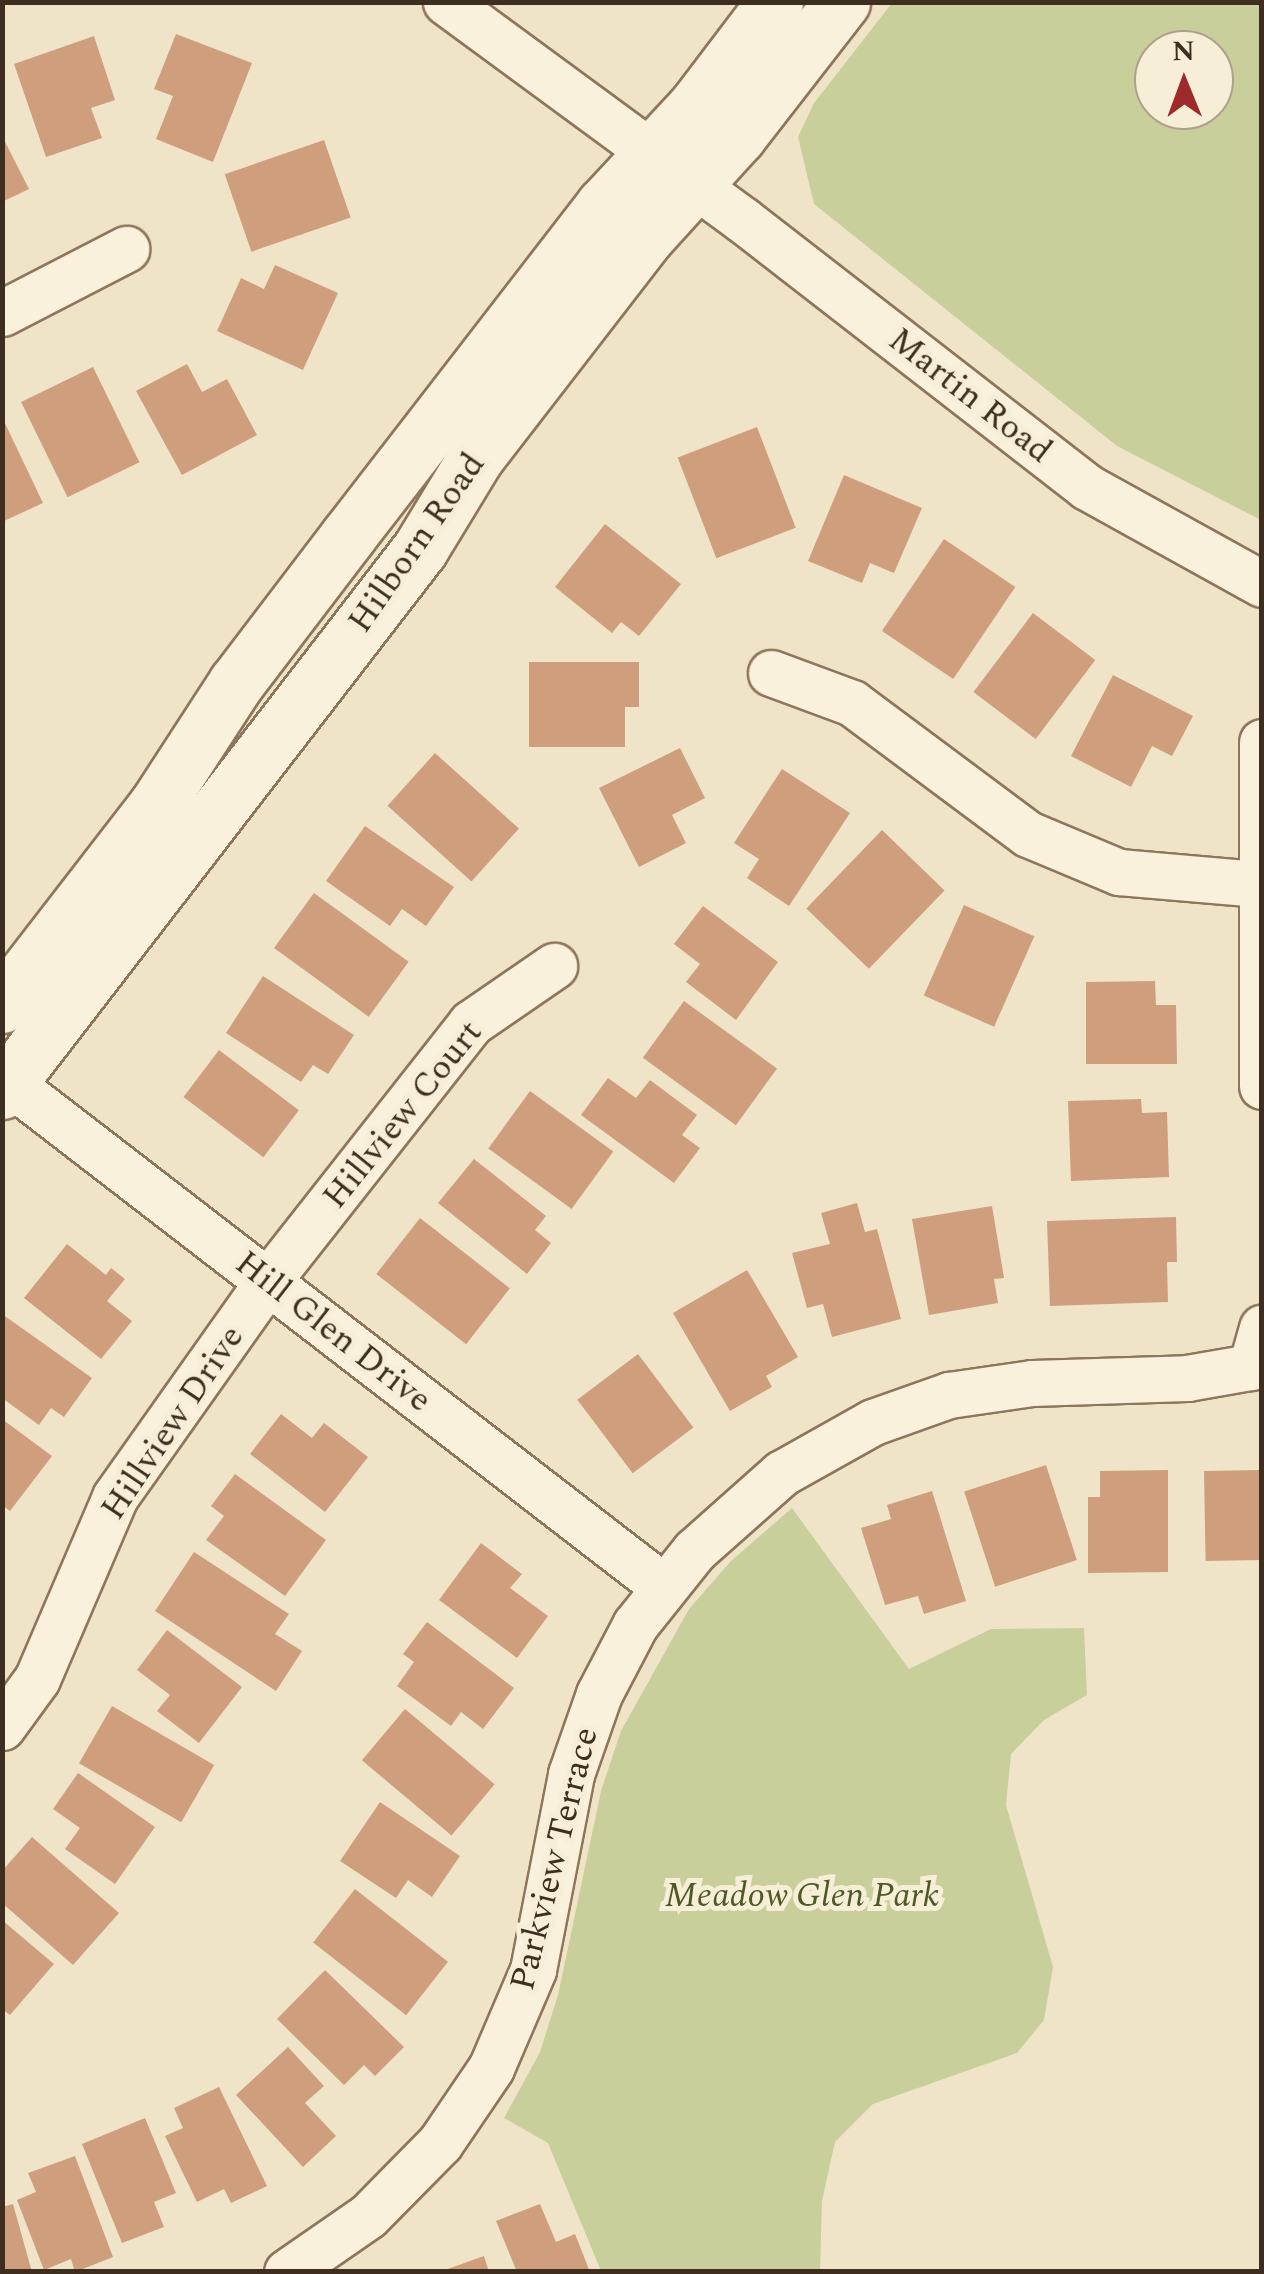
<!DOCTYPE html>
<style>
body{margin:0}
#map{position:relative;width:1264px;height:2274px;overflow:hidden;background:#f0e4c8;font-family:Spectral,serif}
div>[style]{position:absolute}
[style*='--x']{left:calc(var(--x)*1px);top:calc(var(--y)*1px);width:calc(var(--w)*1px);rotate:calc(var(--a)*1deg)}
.green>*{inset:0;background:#c9cf9b}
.building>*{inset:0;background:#cf9f7d;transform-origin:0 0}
.roads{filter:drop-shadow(2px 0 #8d765c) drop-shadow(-2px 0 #8d765c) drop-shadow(0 2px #8d765c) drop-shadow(0 -2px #8d765c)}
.minor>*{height:45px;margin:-22.5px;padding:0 22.5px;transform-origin:22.5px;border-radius:22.5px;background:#faf1dc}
.tertiary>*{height:55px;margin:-27.5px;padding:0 27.5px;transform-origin:27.5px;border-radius:27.5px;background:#faf1dc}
span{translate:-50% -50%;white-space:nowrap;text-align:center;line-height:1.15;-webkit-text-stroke:10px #f7eed8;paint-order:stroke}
.street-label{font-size:35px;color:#3d2e20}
.park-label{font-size:35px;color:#4d5a26;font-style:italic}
.frame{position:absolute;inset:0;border:5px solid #3d2e20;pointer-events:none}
.north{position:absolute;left:1134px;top:30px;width:100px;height:100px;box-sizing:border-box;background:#f7eed8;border:2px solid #ada18e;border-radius:50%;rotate:359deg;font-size:28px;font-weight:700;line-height:40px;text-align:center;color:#3d2e20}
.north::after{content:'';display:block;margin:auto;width:35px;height:45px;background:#9e2a2b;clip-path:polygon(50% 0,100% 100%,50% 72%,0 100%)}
</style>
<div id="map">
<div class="green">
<i style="clip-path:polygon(evenodd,892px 3px,1261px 3px,1261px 520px,1117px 446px,814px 204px,798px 137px,814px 103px,892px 3px,1154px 50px,1214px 50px,1214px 110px,1154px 110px,1154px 50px)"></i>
<i style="clip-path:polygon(792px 1508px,909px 1669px,991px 1629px,1084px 1628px,1087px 1695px,1044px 1720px,1011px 1754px,1006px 1805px,1053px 1967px,1044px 2020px,1017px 2053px,873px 2104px,835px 2142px,822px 2201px,820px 2271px,601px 2271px,548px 2143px,504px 2118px,540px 2052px,558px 1995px,601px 1791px,621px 1731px,689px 1609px,731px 1561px)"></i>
</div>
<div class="building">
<i style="clip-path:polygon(176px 34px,252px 63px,213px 162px,156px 139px,173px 96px,154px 89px)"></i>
<i style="clip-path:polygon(94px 36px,115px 100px,91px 108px,102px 138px,46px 157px,14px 64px)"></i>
<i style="clip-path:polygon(2px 136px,29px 189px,2px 202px)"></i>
<i style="left:324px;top:140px;width:82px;height:105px;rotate:71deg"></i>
<i style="clip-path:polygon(275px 265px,338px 293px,303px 370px,217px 331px,241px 278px,264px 289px)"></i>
<i style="clip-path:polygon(187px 364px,202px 392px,227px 379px,257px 435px,182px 475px,136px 391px)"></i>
<i style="left:93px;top:367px;width:106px;height:80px;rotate:64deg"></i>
<i style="clip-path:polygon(2px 417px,43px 503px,2px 522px)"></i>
<i style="left:757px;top:427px;width:108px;height:85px;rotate:69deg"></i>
<i style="clip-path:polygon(844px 475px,922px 508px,894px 573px,870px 563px,862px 583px,808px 561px)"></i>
<i style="clip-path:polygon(605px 524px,681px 584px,639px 636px,621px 622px,612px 633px,555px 587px)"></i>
<i style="left:944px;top:539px;width:86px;height:111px;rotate:34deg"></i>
<i style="left:1033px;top:613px;width:78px;height:99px;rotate:37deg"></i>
<i style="clip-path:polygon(529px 662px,639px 662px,639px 707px,625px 707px,625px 747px,529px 747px)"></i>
<i style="clip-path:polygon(1113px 675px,1193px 716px,1172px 756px,1152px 746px,1131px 787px,1071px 756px)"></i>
<i style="clip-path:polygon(680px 748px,705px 798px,672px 815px,686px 843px,639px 867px,599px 788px)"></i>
<i style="left:435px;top:753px;width:113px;height:71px;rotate:42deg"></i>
<i style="clip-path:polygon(782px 769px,850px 813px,789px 906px,747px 878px,759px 859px,734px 843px)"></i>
<i style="clip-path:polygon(365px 826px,454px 887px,426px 926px,402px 909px,390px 926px,326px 881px)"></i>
<i style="left:882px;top:830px;width:87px;height:109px;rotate:44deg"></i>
<i style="left:314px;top:893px;width:117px;height:68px;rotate:36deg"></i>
<i style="left:964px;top:905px;width:77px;height:99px;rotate:24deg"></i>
<i style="clip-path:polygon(703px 906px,778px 962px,736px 1020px,686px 982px,700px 964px,674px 944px)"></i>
<i style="clip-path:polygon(263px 976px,354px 1035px,328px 1074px,313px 1065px,301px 1082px,226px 1033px)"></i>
<i style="clip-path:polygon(1155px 981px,1156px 1005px,1176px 1005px,1177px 1064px,1086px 1064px,1086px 982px)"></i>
<i style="left:684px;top:1001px;width:115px;height:70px;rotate:36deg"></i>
<i style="left:219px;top:1050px;width:100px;height:59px;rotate:37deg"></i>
<i style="clip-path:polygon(608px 1078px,636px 1098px,650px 1080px,697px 1115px,682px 1135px,700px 1148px,674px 1183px,581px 1115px)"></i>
<i style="left:530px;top:1091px;width:103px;height:71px;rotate:36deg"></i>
<i style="clip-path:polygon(1141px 1099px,1142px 1113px,1167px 1112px,1169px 1177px,1071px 1181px,1068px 1101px)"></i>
<i style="clip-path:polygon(474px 1159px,546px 1216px,535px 1230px,551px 1243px,527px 1274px,438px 1203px)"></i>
<i style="clip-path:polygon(857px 1203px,865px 1232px,877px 1229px,901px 1319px,832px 1337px,823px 1304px,807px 1308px,792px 1253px,830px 1244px,821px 1213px)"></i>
<i style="clip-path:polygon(992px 1206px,1004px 1278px,994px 1279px,998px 1303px,929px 1315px,912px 1219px)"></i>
<i style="clip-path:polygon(1176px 1217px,1177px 1262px,1167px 1262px,1168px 1302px,1050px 1306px,1047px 1221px)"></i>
<i style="left:420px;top:1218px;width:114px;height:71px;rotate:38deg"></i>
<i style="clip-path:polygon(67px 1244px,106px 1275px,111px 1268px,125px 1279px,107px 1301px,132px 1321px,101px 1359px,24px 1298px)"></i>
<i style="clip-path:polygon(747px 1270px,798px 1357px,766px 1376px,772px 1387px,730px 1411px,673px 1313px)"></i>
<i style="clip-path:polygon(2px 1314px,92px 1378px,64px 1417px,51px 1408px,39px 1425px,2px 1398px)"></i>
<i style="left:638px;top:1354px;width:92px;height:76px;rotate:53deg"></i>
<i style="clip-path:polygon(281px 1414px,312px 1438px,324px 1423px,368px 1457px,325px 1512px,250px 1454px)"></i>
<i style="clip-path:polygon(2px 1419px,52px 1456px,10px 1511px,2px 1505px)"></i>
<i style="left:1046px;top:1465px;width:100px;height:86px;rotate:72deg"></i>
<i style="clip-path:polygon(1168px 1470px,1168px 1572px,1088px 1573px,1088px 1497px,1100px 1497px,1100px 1471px)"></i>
<i style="left:1261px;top:1470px;width:90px;height:57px;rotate:89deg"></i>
<i style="clip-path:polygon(235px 1474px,326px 1540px,285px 1596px,206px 1540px,224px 1516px,211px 1506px)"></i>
<i style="clip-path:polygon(932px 1491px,966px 1601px,924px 1614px,918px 1596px,885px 1605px,861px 1528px,891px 1519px,887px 1505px)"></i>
<i style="clip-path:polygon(481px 1543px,522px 1574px,510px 1588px,548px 1616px,517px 1658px,439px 1600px)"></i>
<i style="clip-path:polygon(194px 1552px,289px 1614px,275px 1634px,302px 1651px,276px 1691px,155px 1611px)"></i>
<i style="clip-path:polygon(427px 1622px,514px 1688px,483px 1729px,461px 1712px,451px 1726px,397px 1686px,414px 1662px,403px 1654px)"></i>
<i style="clip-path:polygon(167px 1630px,242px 1687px,199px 1743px,157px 1711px,170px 1695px,137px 1670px)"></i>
<i style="left:112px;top:1706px;width:118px;height:66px;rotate:30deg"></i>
<i style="left:405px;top:1709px;width:117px;height:67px;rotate:40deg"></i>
<i style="clip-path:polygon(78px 1773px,155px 1827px,115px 1884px,65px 1849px,80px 1828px,53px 1809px)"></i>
<i style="clip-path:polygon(380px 1802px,460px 1856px,432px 1897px,408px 1880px,396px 1898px,340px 1861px)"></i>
<i style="clip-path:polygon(32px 1837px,119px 1913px,73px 1965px,2px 1903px,2px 1871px)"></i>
<i style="left:355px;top:1889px;width:118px;height:68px;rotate:38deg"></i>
<i style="clip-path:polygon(2px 1920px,54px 1964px,10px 2015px,2px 2009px)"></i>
<i style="clip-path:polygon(325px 1970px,404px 2047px,375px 2076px,364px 2065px,344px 2085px,277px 2019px)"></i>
<i style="clip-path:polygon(288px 2047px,324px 2086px,305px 2103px,336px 2136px,303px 2167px,236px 2095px)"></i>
<i style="clip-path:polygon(219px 2087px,267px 2186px,231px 2203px,224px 2189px,197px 2202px,165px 2136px,183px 2128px,174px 2108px)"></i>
<i style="clip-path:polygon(145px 2118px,176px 2193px,154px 2202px,164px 2227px,122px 2243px,82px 2144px)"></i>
<i style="clip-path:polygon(75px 2156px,113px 2257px,75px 2272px,71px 2259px,44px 2270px,17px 2200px,36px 2192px,28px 2173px)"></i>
<i style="clip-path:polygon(13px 2204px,32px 2272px,2px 2272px,2px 2207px)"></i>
<i style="clip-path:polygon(540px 2204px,556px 2242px,575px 2234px,590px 2272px,517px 2272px,496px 2221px)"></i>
<i style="clip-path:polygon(484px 2256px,489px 2272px,442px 2272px,442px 2271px)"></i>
</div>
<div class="roads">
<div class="minor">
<i style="--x:446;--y:2;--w:368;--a:36.3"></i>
<i style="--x:743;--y:220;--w:435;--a:37.8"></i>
<i style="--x:1087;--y:487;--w:200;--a:29"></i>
<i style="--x:2;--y:313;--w:140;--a:-27.3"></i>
<i style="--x:771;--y:673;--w:86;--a:20.3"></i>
<i style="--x:852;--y:703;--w:219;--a:36.7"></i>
<i style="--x:1028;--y:834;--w:99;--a:22.7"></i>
<i style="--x:1119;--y:872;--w:141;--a:4.9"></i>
<i style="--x:1262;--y:742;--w:344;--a:90"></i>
<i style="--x:2;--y:1077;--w:836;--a:37.61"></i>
<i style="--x:2;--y:1727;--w:59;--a:-53.9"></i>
<i style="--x:37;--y:1679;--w:198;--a:-66.8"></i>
<i style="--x:115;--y:1497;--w:265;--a:-54.7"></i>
<i style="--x:268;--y:1281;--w:328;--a:-51.8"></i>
<i style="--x:471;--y:1023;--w:101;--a:-34.5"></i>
<i style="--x:287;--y:2272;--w:98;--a:-34.7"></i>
<i style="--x:368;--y:2216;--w:103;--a:-45.4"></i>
<i style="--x:440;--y:2143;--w:91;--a:-55.8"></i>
<i style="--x:491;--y:2068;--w:107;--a:-66.8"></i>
<i style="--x:533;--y:1970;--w:200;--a:-79"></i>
<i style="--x:571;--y:1774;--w:85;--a:-70.7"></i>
<i style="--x:599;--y:1694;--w:78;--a:-62.4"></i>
<i style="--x:635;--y:1625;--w:95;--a:-51.4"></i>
<i style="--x:694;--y:1551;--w:118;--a:-41.6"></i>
<i style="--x:782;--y:1473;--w:104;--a:-29.3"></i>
<i style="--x:873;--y:1422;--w:81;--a:-19.6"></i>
<i style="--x:949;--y:1395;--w:84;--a:-8.2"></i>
<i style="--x:1032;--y:1383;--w:155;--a:-1.8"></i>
<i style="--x:1187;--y:1378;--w:65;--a:-9.8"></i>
<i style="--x:1251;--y:1367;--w:41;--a:-74.2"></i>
</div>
<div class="tertiary">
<i style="--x:2;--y:1005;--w:252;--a:-52.3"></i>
<i style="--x:156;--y:806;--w:147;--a:-57"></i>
<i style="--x:236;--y:683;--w:185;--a:-52.7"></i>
<i style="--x:348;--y:536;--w:418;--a:-52.3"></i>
<i style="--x:604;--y:205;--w:135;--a:-47.1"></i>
<i style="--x:696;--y:106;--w:131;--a:-52.8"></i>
<i style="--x:2;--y:1091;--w:684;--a:-52.36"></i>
<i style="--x:420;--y:549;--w:108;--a:-58.7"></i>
<i style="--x:476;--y:457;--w:279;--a:-52.3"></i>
<i style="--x:647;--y:236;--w:135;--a:-47.7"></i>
<i style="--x:738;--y:136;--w:170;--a:-52.2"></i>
</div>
</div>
<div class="street-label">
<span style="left:970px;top:396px;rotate:38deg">Martin Road</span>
<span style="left:417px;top:543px;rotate:-55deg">Hilborn Road</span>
<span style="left:403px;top:1115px;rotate:-51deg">Hillview Court</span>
<span style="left:333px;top:1332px;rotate:38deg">Hill Glen Drive</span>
<span style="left:173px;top:1423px;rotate:-56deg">Hillview Drive</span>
<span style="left:555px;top:1859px;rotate:-76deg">Parkview Terrace</span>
</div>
<div class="park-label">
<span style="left:802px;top:1896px">Meadow Glen Park</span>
</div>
<div class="frame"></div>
<div class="north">N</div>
</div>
